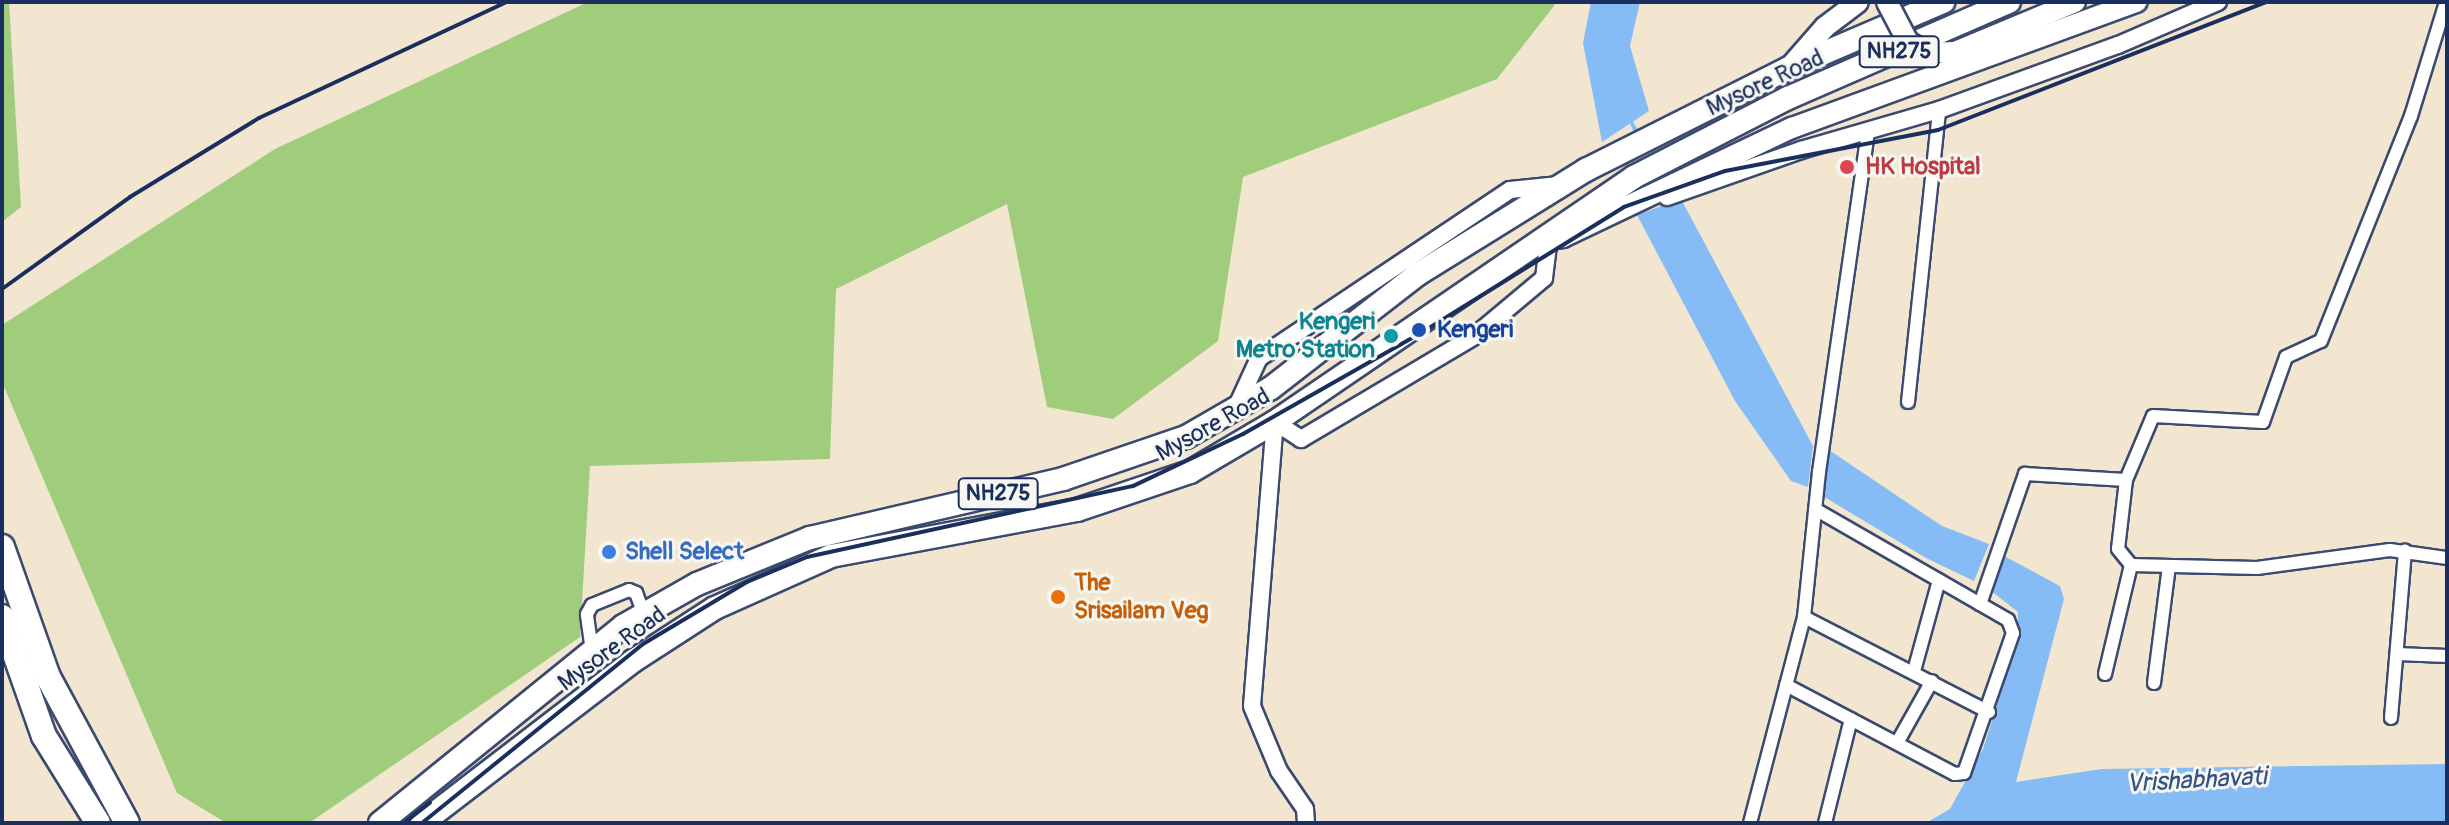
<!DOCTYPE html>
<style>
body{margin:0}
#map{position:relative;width:2449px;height:825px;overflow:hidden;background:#f2e6d0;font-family:Pangolin,sans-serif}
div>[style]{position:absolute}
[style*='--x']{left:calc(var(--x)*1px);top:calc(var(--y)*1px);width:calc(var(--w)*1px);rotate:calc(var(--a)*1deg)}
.green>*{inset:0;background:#9fcd7b}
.water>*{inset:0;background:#85bcf5}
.stream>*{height:4px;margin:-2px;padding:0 2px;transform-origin:2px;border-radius:2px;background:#85bcf5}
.roads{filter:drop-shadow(2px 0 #3b4a6f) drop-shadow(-2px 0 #3b4a6f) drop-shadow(0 2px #3b4a6f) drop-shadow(0 -2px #3b4a6f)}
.minor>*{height:12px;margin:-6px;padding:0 6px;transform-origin:6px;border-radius:6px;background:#fff}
.tertiary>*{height:16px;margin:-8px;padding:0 8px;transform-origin:8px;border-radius:8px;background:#fff}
.primary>*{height:20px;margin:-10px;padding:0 10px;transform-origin:10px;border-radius:10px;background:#fff}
.trunk>*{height:22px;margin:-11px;padding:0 11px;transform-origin:11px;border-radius:11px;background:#fff}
.motorway>*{height:24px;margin:-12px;padding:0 12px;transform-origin:12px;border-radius:12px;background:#fff}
.rail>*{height:4px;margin:-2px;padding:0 2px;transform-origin:2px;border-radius:2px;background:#1b2f5e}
.bridges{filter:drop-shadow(2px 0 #3b4a6f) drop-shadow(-2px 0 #3b4a6f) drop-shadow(0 2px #3b4a6f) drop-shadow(0 -2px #3b4a6f)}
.primary-bridge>*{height:20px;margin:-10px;padding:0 10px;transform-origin:10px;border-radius:10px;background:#fff}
.dots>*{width:22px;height:22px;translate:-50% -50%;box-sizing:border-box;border:4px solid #f6f6f2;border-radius:50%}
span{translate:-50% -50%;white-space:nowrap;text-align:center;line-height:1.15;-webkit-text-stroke:6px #f6f6f2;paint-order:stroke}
.shield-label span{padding:2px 6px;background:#f6f6f2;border:2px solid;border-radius:6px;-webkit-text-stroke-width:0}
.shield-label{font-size:22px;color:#1b2f5e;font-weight:700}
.street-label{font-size:24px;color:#1b2f5e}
.health-label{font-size:24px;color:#be3a42;font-weight:700}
.left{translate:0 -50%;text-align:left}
.culture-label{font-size:24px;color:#0d838f;font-weight:700}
.right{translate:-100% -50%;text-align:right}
.transit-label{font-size:24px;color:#164399;font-weight:700}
.shop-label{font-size:24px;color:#366cbe;font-weight:700}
.food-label{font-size:24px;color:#c56008;font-weight:700}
.water-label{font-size:26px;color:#365284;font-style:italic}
.frame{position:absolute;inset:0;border:4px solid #1b2f5e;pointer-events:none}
</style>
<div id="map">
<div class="green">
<i style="clip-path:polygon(2px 2px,9px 2px,21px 207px,2px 222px)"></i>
<i style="clip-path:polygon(588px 2px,1557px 2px,1497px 79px,1243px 177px,1218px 341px,1113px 419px,1047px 407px,1007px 204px,836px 289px,830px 459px,590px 466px,580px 637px,309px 823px,226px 823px,177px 793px,2px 382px,2px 325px,275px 149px)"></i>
</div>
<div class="water">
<i style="clip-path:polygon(1591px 2px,1640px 2px,1630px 46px,1649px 111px,1602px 142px,1583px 43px)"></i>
<i style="clip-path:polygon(1681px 199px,1813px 446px,1808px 487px,1791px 481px,1735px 401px,1637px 215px)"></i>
<i style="clip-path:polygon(1826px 448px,1942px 526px,1989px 544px,1974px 581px,1926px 558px,1821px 495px)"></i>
<i style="clip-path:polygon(2004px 556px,2060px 586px,2064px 599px,2016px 782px,2102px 769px,2447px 764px,2447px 823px,1926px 823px,1950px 809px,1983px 749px,2017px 642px,2018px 612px,1990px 590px)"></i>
</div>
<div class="stream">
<i style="--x:1629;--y:118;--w:19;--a:62"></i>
</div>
<div class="roads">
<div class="minor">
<i style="--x:1908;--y:402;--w:294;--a:-83.9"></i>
<i style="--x:2126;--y:480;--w:69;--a:96.6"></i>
<i style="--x:2118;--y:549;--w:21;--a:51"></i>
<i style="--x:2131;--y:565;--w:126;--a:1.4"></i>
<i style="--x:2257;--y:568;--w:134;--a:-7.7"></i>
<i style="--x:2390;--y:550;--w:58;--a:8"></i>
<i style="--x:1980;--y:604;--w:138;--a:-70.9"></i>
<i style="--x:2025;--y:474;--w:101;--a:3.4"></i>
<i style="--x:2126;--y:480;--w:69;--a:-67.1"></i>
<i style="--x:2153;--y:416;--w:110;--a:3.1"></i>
<i style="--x:2263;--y:422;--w:69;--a:-70.5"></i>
<i style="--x:2286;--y:357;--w:38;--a:-25"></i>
<i style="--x:2321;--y:341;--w:242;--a:-68.2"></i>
<i style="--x:2411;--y:116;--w:119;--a:-72.9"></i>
<i style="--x:1804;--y:617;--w:208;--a:27.2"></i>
<i style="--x:592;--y:651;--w:37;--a:-98"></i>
<i style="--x:587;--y:614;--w:10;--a:-61"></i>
<i style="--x:592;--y:605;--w:40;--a:-22"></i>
<i style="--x:629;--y:590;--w:8;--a:23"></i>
<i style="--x:636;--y:593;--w:22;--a:69"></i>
<i style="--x:2397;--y:654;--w:50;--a:2.3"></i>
<i style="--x:1914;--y:671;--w:94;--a:-74.6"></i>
<i style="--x:2105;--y:674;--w:112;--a:-76.6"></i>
<i style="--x:2154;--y:683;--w:118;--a:-82.7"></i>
<i style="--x:1786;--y:685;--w:191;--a:27.8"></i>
<i style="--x:1955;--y:774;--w:9;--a:-6"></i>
<i style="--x:1964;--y:773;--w:148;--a:-70.7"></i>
<i style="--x:2013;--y:633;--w:14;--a:-111"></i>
<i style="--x:2008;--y:620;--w:220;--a:-150.1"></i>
<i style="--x:2391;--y:718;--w:168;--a:-85.2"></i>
<i style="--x:1897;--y:743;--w:71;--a:-60.6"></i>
<i style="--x:1750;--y:823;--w:213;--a:-75.3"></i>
<i style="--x:1804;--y:617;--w:146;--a:-84.1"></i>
<i style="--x:1819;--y:472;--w:344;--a:-81.8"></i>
<i style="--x:1825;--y:823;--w:107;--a:-76"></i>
</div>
<div class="tertiary">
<i style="--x:1667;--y:197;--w:142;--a:-19.3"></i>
<i style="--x:1801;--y:150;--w:144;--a:-16.2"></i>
<i style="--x:1939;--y:110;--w:190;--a:-20"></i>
<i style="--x:2118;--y:45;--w:109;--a:-23.3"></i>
<i style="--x:1236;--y:408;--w:55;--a:-65.3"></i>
<i style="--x:1259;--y:358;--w:302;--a:-33.8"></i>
<i style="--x:1510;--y:190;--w:49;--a:-5.8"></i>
<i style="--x:1306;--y:823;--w:14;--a:-94"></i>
<i style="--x:1305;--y:809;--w:46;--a:-124.4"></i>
<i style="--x:1279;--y:771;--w:70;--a:-112.6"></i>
<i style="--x:1252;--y:706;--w:285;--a:-85.4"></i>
<i style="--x:1275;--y:422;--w:31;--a:33"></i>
<i style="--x:1301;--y:439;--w:204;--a:-30.7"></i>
<i style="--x:1476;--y:335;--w:89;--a:-40"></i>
<i style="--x:1544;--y:278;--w:39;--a:-83"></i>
</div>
<div class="primary">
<i style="--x:1927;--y:53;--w:28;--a:-2"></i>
<i style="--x:1955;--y:52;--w:130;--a:-22.6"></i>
<i style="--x:1789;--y:68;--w:55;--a:-48.7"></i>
<i style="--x:1825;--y:27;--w:41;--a:-37.1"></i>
<i style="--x:1549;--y:239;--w:14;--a:-8"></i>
<i style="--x:1563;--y:237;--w:254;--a:-25.5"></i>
<i style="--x:1792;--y:128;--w:367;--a:-20.1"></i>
</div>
<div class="trunk">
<i style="--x:380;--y:823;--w:313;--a:-39"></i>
<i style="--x:623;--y:626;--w:85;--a:-29.6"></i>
<i style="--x:697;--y:584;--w:122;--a:-22.2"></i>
<i style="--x:810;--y:538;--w:260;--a:-13.1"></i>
<i style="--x:1063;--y:479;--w:130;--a:-18.9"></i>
<i style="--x:1186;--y:437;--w:98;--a:-30"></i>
<i style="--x:1271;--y:388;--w:186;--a:-37.8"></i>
<i style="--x:1418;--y:274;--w:198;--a:-31.8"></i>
<i style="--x:1586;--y:170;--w:227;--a:-26.7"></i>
<i style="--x:1789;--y:68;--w:168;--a:-23.2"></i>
<i style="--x:422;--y:823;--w:266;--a:-37.5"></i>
<i style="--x:633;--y:661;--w:98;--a:-32.9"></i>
<i style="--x:715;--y:608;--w:127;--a:-24.1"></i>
<i style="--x:831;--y:556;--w:250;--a:-10.6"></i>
<i style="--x:1077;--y:510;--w:119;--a:-18.6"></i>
<i style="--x:1190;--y:472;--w:99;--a:-30.5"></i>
<i style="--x:1275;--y:422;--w:435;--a:-34.3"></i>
<i style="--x:1634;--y:177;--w:173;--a:-27.2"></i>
<i style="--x:1788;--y:98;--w:241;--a:-23.5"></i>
</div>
<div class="motorway">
<i style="--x:2;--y:547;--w:138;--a:70.5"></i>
<i style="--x:48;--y:677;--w:166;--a:61.6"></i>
<i style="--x:2;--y:617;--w:126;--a:70.6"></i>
<i style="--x:44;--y:736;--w:102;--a:58.2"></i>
</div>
</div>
<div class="rail">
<i style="--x:2;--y:289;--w:158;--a:-35.7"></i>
<i style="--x:130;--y:197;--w:151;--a:-31.5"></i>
<i style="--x:259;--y:118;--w:274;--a:-25.1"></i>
<i style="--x:404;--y:823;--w:33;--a:-38"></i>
<i style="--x:422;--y:823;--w:284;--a:-39"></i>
<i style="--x:643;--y:644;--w:121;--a:-30.8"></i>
<i style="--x:747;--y:582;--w:65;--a:-22.6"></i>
<i style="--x:807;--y:557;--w:334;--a:-12.3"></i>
<i style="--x:1133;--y:486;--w:122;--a:-25.3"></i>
<i style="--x:1243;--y:434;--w:205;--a:-29.6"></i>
<i style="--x:1421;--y:333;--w:239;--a:-31.8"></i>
<i style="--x:1624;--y:207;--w:107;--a:-19.6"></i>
<i style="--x:1725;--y:171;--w:217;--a:-10.9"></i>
<i style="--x:1938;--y:130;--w:352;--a:-21.3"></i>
</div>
<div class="bridges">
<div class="primary-bridge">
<i style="--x:1887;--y:2;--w:45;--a:62.3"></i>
<i style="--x:1908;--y:42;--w:22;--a:30"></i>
</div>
</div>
<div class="dots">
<i style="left:1847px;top:167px;background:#e0444e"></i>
<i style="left:1419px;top:330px;background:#1a4fb4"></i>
<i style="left:1391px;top:336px;background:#0f9aa8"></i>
<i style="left:609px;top:552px;background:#3f7fe0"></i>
<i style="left:1058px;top:597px;background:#e8710a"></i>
</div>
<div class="shield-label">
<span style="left:1899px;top:52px">NH275</span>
<span style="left:998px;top:494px">NH275</span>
</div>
<div class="street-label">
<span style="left:1765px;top:83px;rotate:-25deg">Mysore Road</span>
<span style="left:1213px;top:425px;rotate:-29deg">Mysore Road</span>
<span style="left:612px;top:649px;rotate:-36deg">Mysore Road</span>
</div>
<div class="health-label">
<span class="left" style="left:1865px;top:167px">HK Hospital</span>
</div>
<div class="culture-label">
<span class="right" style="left:1375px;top:336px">Kengeri<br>Metro Station</span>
</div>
<div class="transit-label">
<span class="left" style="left:1437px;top:330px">Kengeri</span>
</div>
<div class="shop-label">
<span class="left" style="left:625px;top:552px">Shell Select</span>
</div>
<div class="food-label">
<span class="left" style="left:1074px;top:597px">The<br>Srisailam Veg</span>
</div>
<div class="water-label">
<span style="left:2196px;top:781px;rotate:-3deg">Vrishabhavati</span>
</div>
<div class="frame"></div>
</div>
